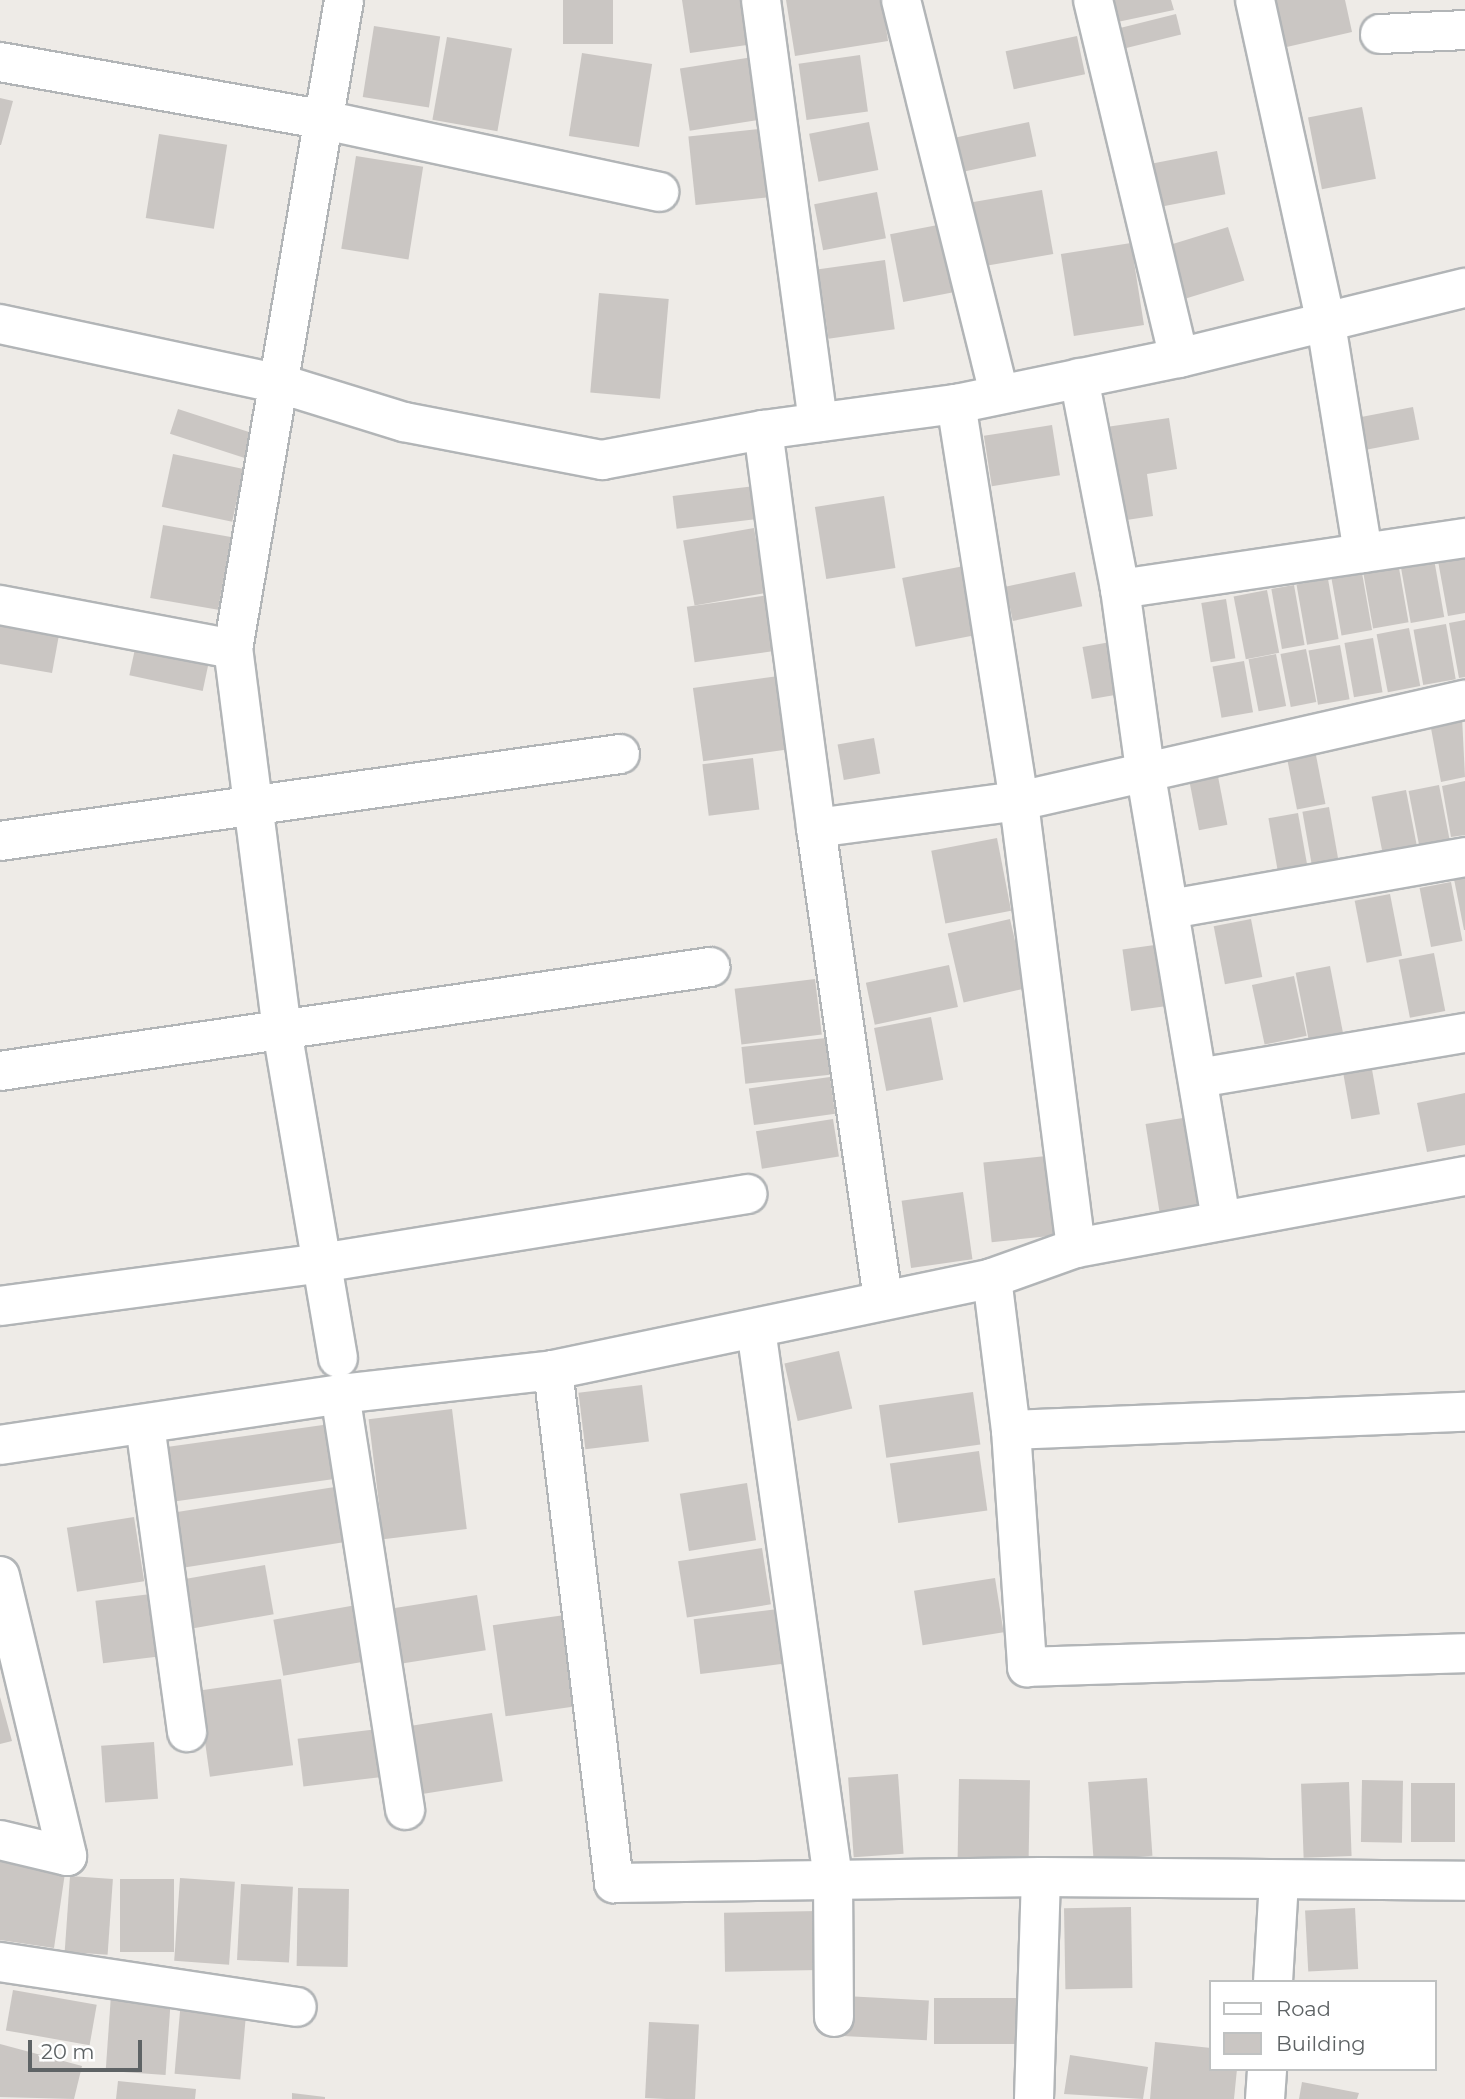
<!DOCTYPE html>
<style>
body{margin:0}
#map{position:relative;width:1465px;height:2099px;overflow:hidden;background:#eeebe7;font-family:Montserrat,sans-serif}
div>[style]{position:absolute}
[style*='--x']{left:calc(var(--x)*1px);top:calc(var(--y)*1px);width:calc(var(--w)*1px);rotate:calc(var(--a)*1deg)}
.building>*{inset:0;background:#cac6c3;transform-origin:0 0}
.roads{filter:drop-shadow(2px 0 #b2b5b7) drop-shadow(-2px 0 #b2b5b7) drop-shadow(0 2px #b2b5b7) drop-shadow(0 -2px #b2b5b7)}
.minor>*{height:38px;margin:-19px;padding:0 19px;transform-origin:19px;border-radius:19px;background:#fff}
span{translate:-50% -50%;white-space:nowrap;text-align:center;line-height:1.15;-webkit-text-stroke:7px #fff;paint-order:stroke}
.legend{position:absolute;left:1209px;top:1980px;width:228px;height:91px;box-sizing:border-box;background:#fff;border:2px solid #bfc1c1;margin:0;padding:9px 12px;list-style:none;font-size:21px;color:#5e6365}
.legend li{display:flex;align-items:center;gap:14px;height:35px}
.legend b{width:35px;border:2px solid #bfc1c1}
.scale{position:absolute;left:28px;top:2040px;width:114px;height:32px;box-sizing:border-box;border:4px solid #5e6365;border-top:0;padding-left:9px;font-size:21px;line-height:24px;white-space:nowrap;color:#5e6365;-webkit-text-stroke:5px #fff;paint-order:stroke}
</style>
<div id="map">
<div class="building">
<i style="left:563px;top:0;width:50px;height:44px"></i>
<i style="clip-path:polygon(682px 0,740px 0,747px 45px,690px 53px)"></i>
<i style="clip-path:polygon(786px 0,882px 0,888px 41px,795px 56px)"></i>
<i style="clip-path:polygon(1103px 0,1171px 0,1174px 10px,1108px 24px)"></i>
<i style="clip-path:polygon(1267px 0,1345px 0,1352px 32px,1278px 49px)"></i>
<i style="left:1176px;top:14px;width:21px;height:70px;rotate:76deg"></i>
<i style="left:374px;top:26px;width:67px;height:72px;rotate:9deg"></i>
<i style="left:1077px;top:36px;width:39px;height:73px;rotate:78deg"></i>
<i style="left:447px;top:37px;width:66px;height:84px;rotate:10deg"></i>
<i style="left:582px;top:53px;width:71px;height:84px;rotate:9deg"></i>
<i style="left:860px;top:55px;width:57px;height:62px;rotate:82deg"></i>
<i style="left:753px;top:57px;width:63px;height:74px;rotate:81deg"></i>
<i style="clip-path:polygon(0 98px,13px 101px,1px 145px,0 145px)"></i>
<i style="left:1362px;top:107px;width:73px;height:55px;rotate:79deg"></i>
<i style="left:869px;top:122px;width:49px;height:61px;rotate:79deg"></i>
<i style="left:1029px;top:122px;width:35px;height:76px;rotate:78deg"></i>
<i style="left:759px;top:129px;width:69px;height:71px;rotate:84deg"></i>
<i style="left:159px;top:134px;width:69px;height:85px;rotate:9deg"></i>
<i style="left:1217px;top:151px;width:44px;height:79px;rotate:79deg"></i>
<i style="left:356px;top:156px;width:68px;height:94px;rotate:9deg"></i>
<i style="left:1042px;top:190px;width:65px;height:71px;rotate:80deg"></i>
<i style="left:877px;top:192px;width:47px;height:64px;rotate:79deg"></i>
<i style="left:948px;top:223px;width:69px;height:59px;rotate:79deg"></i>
<i style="left:1228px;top:227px;width:56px;height:62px;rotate:73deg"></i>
<i style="left:1131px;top:243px;width:83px;height:71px;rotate:81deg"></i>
<i style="left:885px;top:260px;width:70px;height:67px;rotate:82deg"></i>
<i style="left:599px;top:293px;width:70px;height:100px;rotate:5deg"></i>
<i style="left:1413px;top:407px;width:33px;height:62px;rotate:79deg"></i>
<i style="left:178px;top:409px;width:81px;height:26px;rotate:18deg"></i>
<i style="clip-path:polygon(1169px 418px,1177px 469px,1147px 474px,1153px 516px,1120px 521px,1106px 427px)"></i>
<i style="left:1052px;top:425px;width:51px;height:69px;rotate:81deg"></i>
<i style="left:173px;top:454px;width:72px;height:54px;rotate:12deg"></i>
<i style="left:755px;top:486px;width:33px;height:83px;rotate:83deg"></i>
<i style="left:884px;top:496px;width:73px;height:70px;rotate:81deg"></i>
<i style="left:163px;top:525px;width:69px;height:74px;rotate:10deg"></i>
<i style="left:754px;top:528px;width:66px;height:72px;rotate:80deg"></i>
<i style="clip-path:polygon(1465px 556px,1465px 613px,1448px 616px,1438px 561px)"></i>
<i style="left:1434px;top:559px;width:59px;height:34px;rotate:80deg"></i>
<i style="left:964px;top:566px;width:70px;height:63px;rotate:79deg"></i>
<i style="left:1399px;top:568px;width:55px;height:36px;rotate:80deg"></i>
<i style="left:1075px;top:572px;width:35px;height:71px;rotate:78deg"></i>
<i style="left:1362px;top:573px;width:58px;height:31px;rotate:80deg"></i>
<i style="left:1328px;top:579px;width:61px;height:32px;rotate:80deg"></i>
<i style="left:1294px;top:585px;width:61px;height:23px;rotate:80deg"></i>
<i style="left:1267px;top:590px;width:64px;height:34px;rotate:79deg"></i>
<i style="left:770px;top:595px;width:56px;height:84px;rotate:82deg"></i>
<i style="left:1226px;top:599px;width:60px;height:25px;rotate:81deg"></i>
<i style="clip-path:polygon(0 620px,61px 624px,52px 673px,0 664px)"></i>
<i style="clip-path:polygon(1465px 620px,1465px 677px,1459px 678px,1449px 623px)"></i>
<i style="left:1446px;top:624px;width:56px;height:33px;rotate:80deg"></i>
<i style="left:1409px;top:628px;width:59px;height:33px;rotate:79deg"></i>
<i style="left:1373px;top:638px;width:55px;height:29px;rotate:80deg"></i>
<i style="left:1116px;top:641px;width:53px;height:34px;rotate:80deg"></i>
<i style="left:136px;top:644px;width:75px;height:32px;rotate:12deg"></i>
<i style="left:1340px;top:645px;width:55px;height:32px;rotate:80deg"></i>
<i style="left:1306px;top:649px;width:54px;height:26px;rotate:79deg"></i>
<i style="left:1276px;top:654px;width:53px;height:28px;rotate:79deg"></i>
<i style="left:1244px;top:661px;width:52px;height:32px;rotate:80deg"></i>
<i style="left:786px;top:675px;width:74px;height:94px;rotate:82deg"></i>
<i style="clip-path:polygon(1462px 717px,1465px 777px,1441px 782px,1430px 723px)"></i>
<i style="left:874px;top:738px;width:36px;height:37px;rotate:80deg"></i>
<i style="left:1314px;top:745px;width:60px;height:29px;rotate:79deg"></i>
<i style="left:753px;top:758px;width:52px;height:51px;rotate:83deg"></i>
<i style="left:1215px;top:761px;width:65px;height:29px;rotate:79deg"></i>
<i style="clip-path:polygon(1465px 781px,1465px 835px,1451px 837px,1442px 786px)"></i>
<i style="left:1439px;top:785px;width:60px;height:31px;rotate:79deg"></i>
<i style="left:1406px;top:790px;width:65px;height:35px;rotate:79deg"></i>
<i style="left:1329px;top:807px;width:62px;height:27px;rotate:80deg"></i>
<i style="left:1298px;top:813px;width:59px;height:30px;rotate:80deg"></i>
<i style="left:997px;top:838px;width:74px;height:67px;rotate:79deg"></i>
<i style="clip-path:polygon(1465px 877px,1465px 930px,1464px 930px,1454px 879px)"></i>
<i style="left:1451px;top:882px;width:60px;height:32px;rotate:79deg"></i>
<i style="left:1390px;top:894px;width:63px;height:36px;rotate:79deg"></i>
<i style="left:1010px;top:919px;width:71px;height:64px;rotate:77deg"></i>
<i style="left:1251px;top:919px;width:59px;height:38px;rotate:79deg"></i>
<i style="left:1169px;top:943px;width:62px;height:47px;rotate:82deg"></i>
<i style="left:1434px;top:953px;width:59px;height:36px;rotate:79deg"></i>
<i style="left:949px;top:965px;width:43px;height:85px;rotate:78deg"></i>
<i style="left:1330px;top:966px;width:70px;height:35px;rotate:79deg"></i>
<i style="left:1294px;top:976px;width:61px;height:43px;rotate:78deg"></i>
<i style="left:815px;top:979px;width:56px;height:81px;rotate:83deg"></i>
<i style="left:931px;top:1017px;width:64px;height:58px;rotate:79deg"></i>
<i style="left:826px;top:1038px;width:37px;height:85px;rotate:84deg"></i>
<i style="left:1370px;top:1058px;width:57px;height:29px;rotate:80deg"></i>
<i style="left:830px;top:1077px;width:37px;height:82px;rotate:82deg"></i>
<i style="clip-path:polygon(1465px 1093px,1465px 1145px,1427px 1152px,1417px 1103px)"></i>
<i style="left:1189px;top:1117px;width:92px;height:44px;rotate:81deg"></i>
<i style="left:833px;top:1119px;width:38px;height:78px;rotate:81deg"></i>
<i style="left:1046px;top:1156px;width:80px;height:63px;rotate:84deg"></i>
<i style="left:963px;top:1192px;width:68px;height:62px;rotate:82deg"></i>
<i style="left:839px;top:1351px;width:59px;height:56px;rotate:77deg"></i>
<i style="left:642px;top:1385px;width:57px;height:64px;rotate:83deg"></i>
<i style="left:973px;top:1392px;width:53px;height:95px;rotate:82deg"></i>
<i style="left:452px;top:1409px;width:121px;height:84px;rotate:83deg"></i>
<i style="left:330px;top:1424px;width:55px;height:172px;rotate:82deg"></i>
<i style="left:979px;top:1451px;width:60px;height:90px;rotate:82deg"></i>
<i style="left:747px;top:1483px;width:58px;height:68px;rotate:81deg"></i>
<i style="left:341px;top:1486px;width:56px;height:177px;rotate:81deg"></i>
<i style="left:134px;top:1517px;width:65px;height:68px;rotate:81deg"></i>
<i style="left:762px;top:1548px;width:57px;height:85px;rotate:81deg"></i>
<i style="left:265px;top:1565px;width:50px;height:87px;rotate:80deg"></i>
<i style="left:995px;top:1578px;width:55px;height:82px;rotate:81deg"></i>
<i style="left:151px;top:1594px;width:63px;height:56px;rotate:83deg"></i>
<i style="left:477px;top:1595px;width:56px;height:88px;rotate:81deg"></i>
<i style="left:362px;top:1604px;width:57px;height:90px;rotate:80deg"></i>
<i style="left:778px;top:1609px;width:55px;height:85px;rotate:83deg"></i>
<i style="left:572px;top:1614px;width:92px;height:80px;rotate:82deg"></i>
<i style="left:281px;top:1679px;width:87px;height:84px;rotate:82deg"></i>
<i style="clip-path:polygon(0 1697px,12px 1741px,0 1744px)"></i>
<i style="left:492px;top:1713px;width:69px;height:80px;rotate:81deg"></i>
<i style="left:378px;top:1729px;width:48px;height:81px;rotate:83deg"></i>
<i style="left:154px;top:1742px;width:57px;height:53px;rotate:86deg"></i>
<i style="left:898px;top:1774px;width:80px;height:50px;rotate:86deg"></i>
<i style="left:1147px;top:1778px;width:78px;height:59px;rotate:86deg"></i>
<i style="left:959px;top:1779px;width:71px;height:83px;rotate:1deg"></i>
<i style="left:1362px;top:1780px;width:41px;height:62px;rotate:1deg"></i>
<i style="left:1349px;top:1782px;width:74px;height:48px;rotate:88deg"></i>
<i style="left:1411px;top:1783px;width:44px;height:59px"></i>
<i style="clip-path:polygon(0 1856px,66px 1866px,54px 1948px,0 1940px)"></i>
<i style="left:70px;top:1876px;width:43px;height:76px;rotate:4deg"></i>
<i style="left:180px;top:1878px;width:55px;height:83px;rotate:4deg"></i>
<i style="left:120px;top:1879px;width:54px;height:73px"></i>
<i style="left:241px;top:1884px;width:52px;height:76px;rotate:3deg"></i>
<i style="left:298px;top:1888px;width:51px;height:78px;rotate:1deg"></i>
<i style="left:1131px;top:1907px;width:81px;height:67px;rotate:89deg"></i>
<i style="left:1355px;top:1908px;width:61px;height:50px;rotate:87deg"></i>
<i style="left:819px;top:1911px;width:59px;height:95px;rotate:89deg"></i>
<i style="left:13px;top:1990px;width:85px;height:41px;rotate:10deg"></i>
<i style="left:111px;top:1995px;width:60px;height:76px;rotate:4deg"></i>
<i style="left:845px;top:1996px;width:84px;height:40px;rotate:3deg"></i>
<i style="left:934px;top:1998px;width:88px;height:46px"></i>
<i style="left:181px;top:2000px;width:66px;height:74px;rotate:5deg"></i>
<i style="left:649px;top:2022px;width:50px;height:76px;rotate:3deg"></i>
<i style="clip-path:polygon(1155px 2042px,1211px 2048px,1211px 2069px,1237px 2069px,1234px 2099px,1150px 2099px)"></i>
<i style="clip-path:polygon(0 2044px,82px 2066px,74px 2099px,0 2097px)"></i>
<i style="clip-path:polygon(1070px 2055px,1148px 2067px,1143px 2099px,1064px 2094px)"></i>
<i style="clip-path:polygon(118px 2081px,196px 2089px,195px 2099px,116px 2099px)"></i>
<i style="clip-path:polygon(1302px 2082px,1359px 2093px,1357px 2099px,1299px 2099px)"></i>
<i style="clip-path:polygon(292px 2093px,325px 2097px,325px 2099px,292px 2099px)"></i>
</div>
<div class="roads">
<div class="minor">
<i style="--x:761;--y:0;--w:426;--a:82.3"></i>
<i style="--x:901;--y:0;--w:406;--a:76"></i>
<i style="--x:1093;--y:0;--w:368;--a:76.5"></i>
<i style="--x:1255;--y:0;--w:332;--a:77.6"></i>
<i style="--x:1326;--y:324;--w:232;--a:80.8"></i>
<i style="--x:1380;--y:34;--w:85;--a:-2.7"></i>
<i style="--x:0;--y:62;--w:329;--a:10.1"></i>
<i style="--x:324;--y:120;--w:343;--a:12.1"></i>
<i style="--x:0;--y:324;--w:287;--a:12.1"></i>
<i style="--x:281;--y:384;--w:129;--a:17.2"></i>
<i style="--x:404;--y:422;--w:202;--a:10.9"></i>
<i style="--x:602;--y:460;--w:164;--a:-10.6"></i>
<i style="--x:763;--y:430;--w:195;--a:-7.7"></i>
<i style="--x:956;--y:404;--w:228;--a:-11.7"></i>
<i style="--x:1179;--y:358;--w:294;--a:-13.8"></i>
<i style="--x:1079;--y:378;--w:215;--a:79"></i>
<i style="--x:1120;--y:589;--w:183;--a:82.1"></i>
<i style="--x:1145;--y:770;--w:456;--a:80.4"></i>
<i style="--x:763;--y:430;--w:402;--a:82.4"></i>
<i style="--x:816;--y:828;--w:205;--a:-7.6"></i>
<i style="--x:1019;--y:801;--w:402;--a:-99"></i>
<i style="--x:1120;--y:589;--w:349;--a:-8.4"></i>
<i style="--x:0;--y:605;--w:237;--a:10.7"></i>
<i style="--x:816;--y:828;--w:476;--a:81.9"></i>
<i style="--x:0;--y:841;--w:626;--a:-7.99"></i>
<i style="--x:1171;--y:909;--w:299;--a:-10"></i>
<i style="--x:0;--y:1071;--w:718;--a:-8.33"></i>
<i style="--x:1198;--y:1078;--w:271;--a:-9.6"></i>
<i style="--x:1076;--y:1248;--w:451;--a:-97.3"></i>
<i style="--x:1019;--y:801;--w:457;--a:-12.8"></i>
<i style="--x:992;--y:1278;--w:153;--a:82.9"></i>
<i style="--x:1011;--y:1430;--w:238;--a:86.1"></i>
<i style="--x:1027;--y:1667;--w:438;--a:-1.8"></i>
<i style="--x:0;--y:1306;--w:324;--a:-7.6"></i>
<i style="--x:321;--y:1263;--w:432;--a:-9.2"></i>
<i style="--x:756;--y:1329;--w:554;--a:82.02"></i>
<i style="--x:833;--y:1878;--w:139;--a:89.6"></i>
<i style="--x:338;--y:1358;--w:333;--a:-99.7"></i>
<i style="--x:282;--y:1030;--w:384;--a:-97.3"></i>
<i style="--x:233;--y:649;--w:658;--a:-80.29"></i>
<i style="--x:553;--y:1370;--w:517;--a:83.22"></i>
<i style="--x:614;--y:1883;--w:427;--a:-0.8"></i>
<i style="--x:1041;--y:1877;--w:424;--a:0.5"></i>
<i style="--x:340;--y:1394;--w:421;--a:81.1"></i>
<i style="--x:145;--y:1425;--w:310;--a:82.2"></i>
<i style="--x:1011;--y:1430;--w:454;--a:-2.3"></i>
<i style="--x:0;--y:1445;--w:344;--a:-8.5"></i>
<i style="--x:340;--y:1394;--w:214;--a:-6.4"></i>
<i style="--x:553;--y:1370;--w:449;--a:-11.8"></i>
<i style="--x:992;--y:1278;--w:89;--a:-19.7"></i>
<i style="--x:1076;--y:1248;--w:396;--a:-10.5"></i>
<i style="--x:0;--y:1576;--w:288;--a:76.5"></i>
<i style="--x:67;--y:1856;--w:69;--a:-166.6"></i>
<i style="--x:0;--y:1962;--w:300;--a:8.6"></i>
<i style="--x:1273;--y:1982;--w:101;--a:-86.6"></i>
<i style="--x:1034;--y:2099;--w:222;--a:-88.2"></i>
<i style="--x:1265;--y:2099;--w:30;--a:-86"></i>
</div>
</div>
<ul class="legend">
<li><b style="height:9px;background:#fff"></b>Road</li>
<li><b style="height:19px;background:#cac6c3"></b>Building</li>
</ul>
<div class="scale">20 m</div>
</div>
